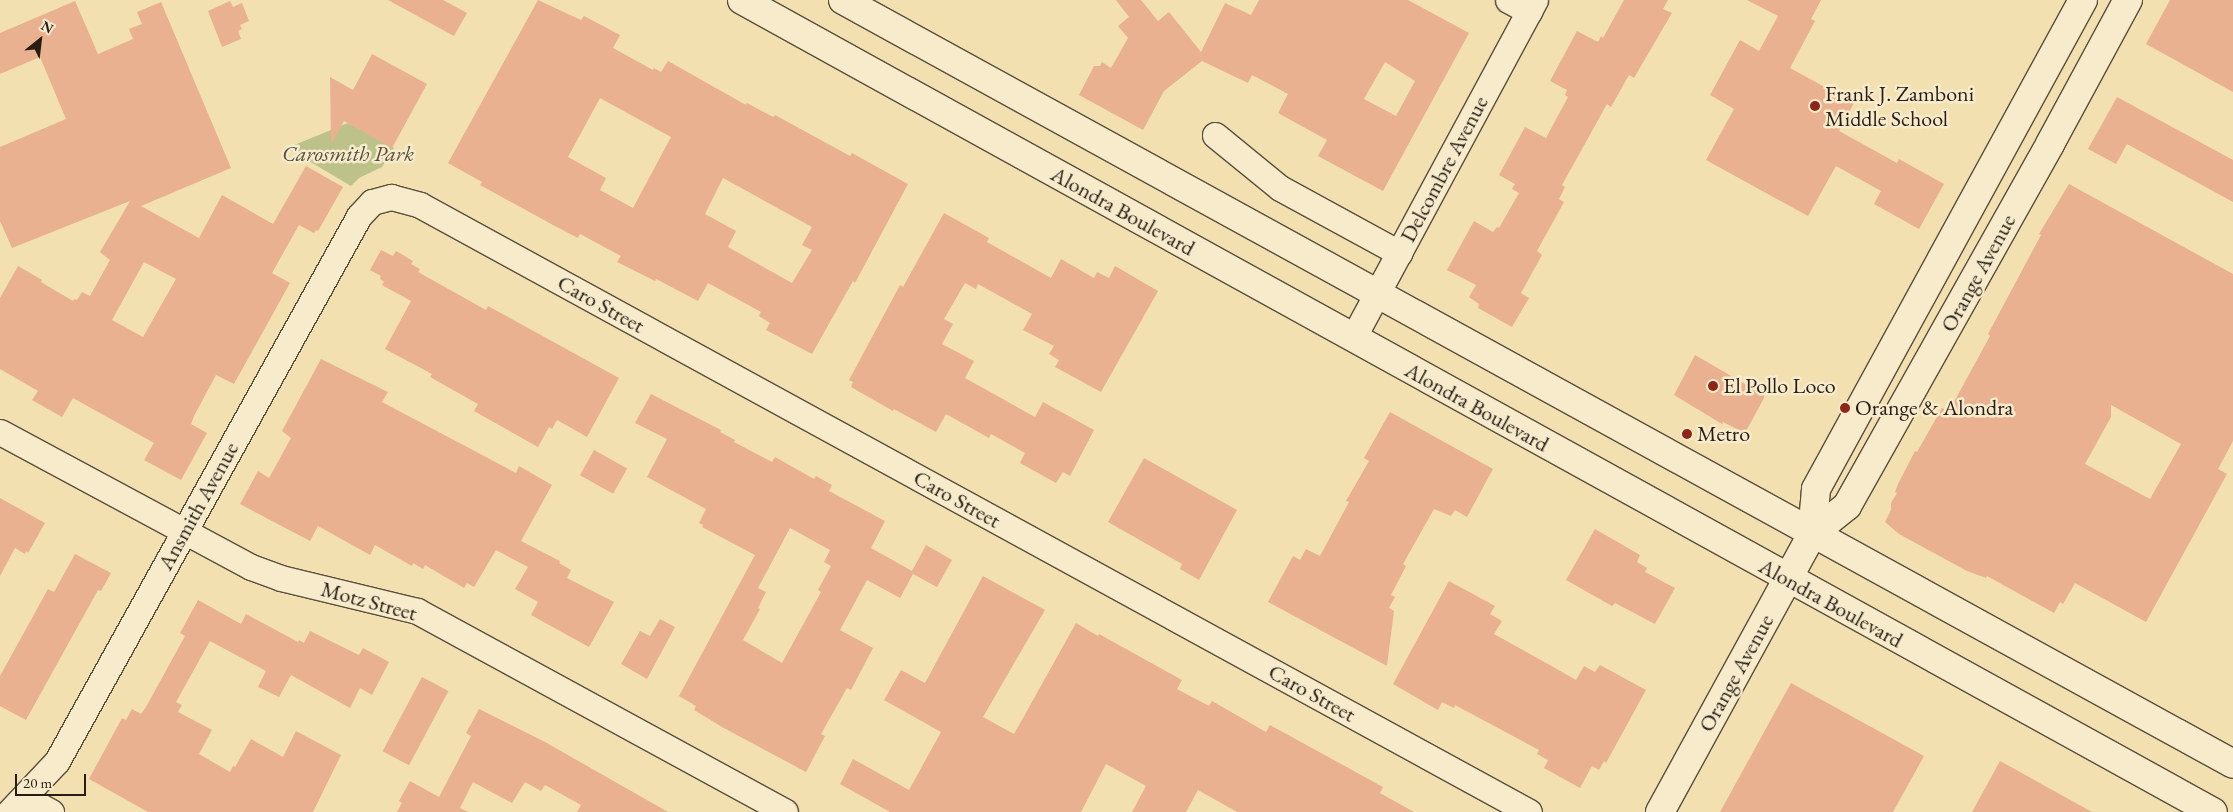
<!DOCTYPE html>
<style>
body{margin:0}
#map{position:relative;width:2233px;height:812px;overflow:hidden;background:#f2e0b0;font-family:"EB Garamond",serif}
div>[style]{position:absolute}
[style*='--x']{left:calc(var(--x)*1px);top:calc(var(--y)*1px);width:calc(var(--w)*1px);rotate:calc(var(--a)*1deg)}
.green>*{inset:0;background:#bcc28a}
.building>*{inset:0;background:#e9b18f;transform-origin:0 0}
.roads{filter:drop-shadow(1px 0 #5a4e3c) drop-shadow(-1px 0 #5a4e3c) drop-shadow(0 1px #5a4e3c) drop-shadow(0 -1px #5a4e3c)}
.street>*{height:25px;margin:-12.5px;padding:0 12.5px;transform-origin:12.5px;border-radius:12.5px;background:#f7ebcc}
.secondary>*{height:28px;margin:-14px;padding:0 14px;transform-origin:14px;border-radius:14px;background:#f7ebcc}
.dots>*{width:14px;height:14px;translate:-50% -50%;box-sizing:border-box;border:2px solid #f7ebcc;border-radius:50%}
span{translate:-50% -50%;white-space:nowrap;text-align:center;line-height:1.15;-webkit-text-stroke:5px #f7ebcc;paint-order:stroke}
.poi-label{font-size:22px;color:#271d15}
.left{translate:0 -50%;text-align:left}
.park-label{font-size:22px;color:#544f38;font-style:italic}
.street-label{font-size:22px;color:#271d15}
.north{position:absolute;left:15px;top:15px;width:50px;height:50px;-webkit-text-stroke:4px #f7ebcc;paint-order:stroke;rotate:29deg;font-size:14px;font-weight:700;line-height:20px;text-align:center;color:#271d15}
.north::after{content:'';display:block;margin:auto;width:18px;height:22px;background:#271d15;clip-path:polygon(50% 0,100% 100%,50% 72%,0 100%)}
.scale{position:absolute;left:15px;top:774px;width:71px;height:22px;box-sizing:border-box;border:2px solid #271d15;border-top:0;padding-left:6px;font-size:15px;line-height:18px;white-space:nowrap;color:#271d15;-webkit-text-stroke:4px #f7ebcc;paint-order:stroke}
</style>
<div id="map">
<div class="green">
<i style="clip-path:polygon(348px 123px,394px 148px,382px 167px,359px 178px,351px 186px,287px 148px)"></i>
</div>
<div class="building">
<i style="clip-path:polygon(388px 0,443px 0,467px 13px,454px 36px)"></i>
<i style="clip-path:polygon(evenodd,538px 0,581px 20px,584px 16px,620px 35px,613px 48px,653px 70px,654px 68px,661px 72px,668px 61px,746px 105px,747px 103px,773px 117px,775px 115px,850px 156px,852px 153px,908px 184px,855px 283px,853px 281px,812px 354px,766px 330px,770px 323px,759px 316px,761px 312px,708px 283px,698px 301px,656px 279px,655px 281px,617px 262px,621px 256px,580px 234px,578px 238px,553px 225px,480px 185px,482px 182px,448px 163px,538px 0,600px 98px,671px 137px,633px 208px,600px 190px,606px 178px,568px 157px,600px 98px,538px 0,723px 178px,812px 227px,802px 245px,812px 250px,792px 283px,728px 247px,736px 231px,705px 214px,723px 178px)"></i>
<i style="clip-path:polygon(evenodd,1116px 0,1141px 0,1158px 21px,1169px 12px,1201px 52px,1225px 3px,1251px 15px,1259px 0,1408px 0,1469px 33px,1383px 191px,1318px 156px,1327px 140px,1278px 113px,1288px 94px,1252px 75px,1248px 83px,1202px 61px,1164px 91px,1143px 130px,1079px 95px,1094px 66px,1100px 66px,1102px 62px,1111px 68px,1128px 38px,1118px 26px,1129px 17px,1116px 0,1385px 62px,1415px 81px,1396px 116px,1364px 99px,1385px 62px)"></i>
<i style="clip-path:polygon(1624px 0,1668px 0,1663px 9px,1672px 13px,1634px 78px,1629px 75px,1611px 107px,1607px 104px,1562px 185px,1565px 187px,1559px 199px,1564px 202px,1537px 251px,1542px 255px,1521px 293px,1529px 298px,1512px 327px,1478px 308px,1479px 304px,1469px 297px,1476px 285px,1447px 270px,1474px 221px,1493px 232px,1497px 227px,1499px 228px,1519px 193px,1512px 189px,1515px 184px,1499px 175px,1525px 127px,1546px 138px,1568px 97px,1565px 95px,1567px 90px,1550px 81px,1577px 31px,1598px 42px,1601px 36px,1603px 38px)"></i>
<i style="clip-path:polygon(1747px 0,1821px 0,1811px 19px,1815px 21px,1790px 68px,1854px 103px,1839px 131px,1897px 163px,1899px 159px,1944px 184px,1919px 229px,1874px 204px,1881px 191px,1836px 166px,1808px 216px,1706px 160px,1734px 109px,1710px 95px,1740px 40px,1759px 51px,1778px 16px)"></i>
<i style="clip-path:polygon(2170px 0,2233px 0,2233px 92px,2146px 44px)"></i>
<i style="clip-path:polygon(evenodd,75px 1px,98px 54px,133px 39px,129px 29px,142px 24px,137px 12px,161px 2px,231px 168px,141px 206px,199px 238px,222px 195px,273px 224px,306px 166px,343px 187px,318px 231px,316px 230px,314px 233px,299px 225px,272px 273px,290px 283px,234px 384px,216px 375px,194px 416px,191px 424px,207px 433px,181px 480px,144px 460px,154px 443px,73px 398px,62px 417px,32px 400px,38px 391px,0 369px,0 298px,18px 266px,42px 280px,41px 282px,73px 301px,74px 299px,77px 300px,82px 292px,90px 296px,110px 260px,100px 252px,130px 201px,12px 248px,0 221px,0 147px,66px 119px,40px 57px,0 74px,0 33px,75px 1px,144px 262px,176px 279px,143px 337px,112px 320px,144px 262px)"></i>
<i style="clip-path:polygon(230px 1px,233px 7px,242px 3px,249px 21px,240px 25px,242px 29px,238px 31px,241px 39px,222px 47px,208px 11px)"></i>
<i style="clip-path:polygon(372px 54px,427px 84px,392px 148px,344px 121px,331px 145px,330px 77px,353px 90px)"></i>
<i style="clip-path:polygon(2117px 97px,2233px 160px,2233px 202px,2127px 144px,2116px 164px,2088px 149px)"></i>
<i style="clip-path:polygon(evenodd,2069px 184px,2233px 274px,2233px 441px,2218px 469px,2227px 474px,2146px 622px,2075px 583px,2063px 604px,2060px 602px,2054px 613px,1987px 576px,1986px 578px,1967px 571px,1899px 534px,1885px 522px,1891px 510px,1891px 503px,1897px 493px,1895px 492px,1898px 484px,1915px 451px,1917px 452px,1942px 408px,1949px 411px,1990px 336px,1988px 334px,2041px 235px,2039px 234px,2069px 184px,2111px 405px,2181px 444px,2150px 499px,2085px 464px,2111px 417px,2111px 405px)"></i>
<i style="clip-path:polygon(944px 213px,989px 238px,987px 242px,1051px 278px,1061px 259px,1094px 278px,1097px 272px,1109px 278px,1115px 266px,1158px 291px,1101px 392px,1055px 367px,1059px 360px,1049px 354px,1054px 346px,1023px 330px,1032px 314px,978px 284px,976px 289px,965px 283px,944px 319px,953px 324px,942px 344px,974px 361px,965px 378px,1035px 417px,1043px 402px,1094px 430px,1070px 476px,1063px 472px,1056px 483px,1020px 463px,1025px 453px,991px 434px,989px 438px,946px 414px,936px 432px,894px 409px,893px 411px,851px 387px,853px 382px,849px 380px,900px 285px,903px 287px)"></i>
<i style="clip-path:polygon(381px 250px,393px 256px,396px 251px,413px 261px,411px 264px,420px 269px,418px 272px,486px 310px,488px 306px,619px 378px,587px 437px,557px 420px,552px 429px,549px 427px,538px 447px,474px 411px,478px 404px,430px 377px,432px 374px,385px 349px,411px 301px,382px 285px,384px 282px,380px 279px,381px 276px,370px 270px)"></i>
<i style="clip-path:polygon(1695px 355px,1764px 395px,1764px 398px,1745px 433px,1723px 422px,1722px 424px,1674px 395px)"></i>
<i style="clip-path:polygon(321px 359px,388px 392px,382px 402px,516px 473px,519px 466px,552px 485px,521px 541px,560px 561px,559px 563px,571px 570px,567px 578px,614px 602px,589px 647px,531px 615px,538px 602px,515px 589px,528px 567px,496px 550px,474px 587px,467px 583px,464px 588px,425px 565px,423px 569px,413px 563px,412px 566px,375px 545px,370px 555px,318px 526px,310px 541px,240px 504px,258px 471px,269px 478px,291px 438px,282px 431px)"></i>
<i style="clip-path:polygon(evenodd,651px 394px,721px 430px,720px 432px,735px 440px,734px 442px,772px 462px,775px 457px,814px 479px,816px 476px,832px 485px,829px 491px,885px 521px,871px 548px,912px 571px,926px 545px,952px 560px,937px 587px,913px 574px,900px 598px,867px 580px,840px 630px,873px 648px,851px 690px,847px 688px,821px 734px,825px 736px,806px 772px,722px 727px,694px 710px,696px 706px,679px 696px,755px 555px,702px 527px,703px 525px,699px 523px,706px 509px,647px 477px,667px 439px,635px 423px,651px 394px,790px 528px,830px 550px,824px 562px,831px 566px,818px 590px,821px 592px,782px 663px,743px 640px,760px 609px,758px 608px,766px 592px,758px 588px,790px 528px)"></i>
<i style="clip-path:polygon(1390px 412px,1493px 469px,1467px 517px,1455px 510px,1451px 516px,1434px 509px,1403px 564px,1406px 566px,1391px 595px,1395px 597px,1389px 608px,1394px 611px,1387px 666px,1268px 602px,1293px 556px,1300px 560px,1306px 549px,1320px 556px,1349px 502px,1346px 501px,1369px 461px,1364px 458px)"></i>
<i style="left:594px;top:450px;width:38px;height:29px;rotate:29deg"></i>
<i style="clip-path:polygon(1144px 458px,1237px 510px,1199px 580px,1180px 569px,1182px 564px,1108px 522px)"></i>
<i style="clip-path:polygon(0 498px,45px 523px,28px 553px,26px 551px,25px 554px,15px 548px,0 576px)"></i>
<i style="clip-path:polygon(1595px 529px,1640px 555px,1637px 562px,1647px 568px,1645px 572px,1675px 588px,1655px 624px,1615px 603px,1612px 606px,1566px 580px)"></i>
<i style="clip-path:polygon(75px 554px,111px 573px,101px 591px,98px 590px,26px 720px,0 706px,0 676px,48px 589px,54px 592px)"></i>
<i style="clip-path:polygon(983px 576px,1045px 610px,983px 717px,1014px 734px,1076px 623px,1098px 636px,1099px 634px,1182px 680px,1177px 689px,1209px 706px,1212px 701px,1266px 732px,1270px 725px,1383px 787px,1380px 793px,1414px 812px,1237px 812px,1198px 790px,1186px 812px,1132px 812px,1146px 786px,1106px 764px,1081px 812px,890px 812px,840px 784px,853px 759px,909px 790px,941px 732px,884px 700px,901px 670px,925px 683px)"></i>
<i style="clip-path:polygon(1449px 581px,1495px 606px,1490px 614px,1502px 621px,1494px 634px,1548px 664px,1576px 680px,1584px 666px,1595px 672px,1600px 665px,1646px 690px,1606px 763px,1604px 761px,1599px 770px,1592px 766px,1580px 788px,1544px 768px,1548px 760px,1537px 754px,1539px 750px,1455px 705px,1454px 708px,1442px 702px,1438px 710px,1393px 684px)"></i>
<i style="clip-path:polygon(198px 600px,241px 624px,246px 614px,298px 642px,299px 640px,304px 643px,310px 631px,359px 655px,363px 648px,389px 662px,372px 695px,360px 688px,350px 708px,291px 675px,279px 697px,258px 687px,266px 671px,210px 641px,176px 702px,182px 705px,178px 712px,212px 730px,199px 754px,230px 772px,233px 766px,235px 767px,251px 739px,283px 757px,296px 731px,341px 755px,313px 812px,148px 812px,89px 779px,122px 718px,126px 720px,132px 709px,141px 714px,146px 707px,185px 636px,180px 633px)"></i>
<i style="clip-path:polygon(660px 619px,675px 627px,647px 679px,621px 664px,640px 631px,650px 636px)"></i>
<i style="left:422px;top:677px;width:30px;height:84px;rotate:28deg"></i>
<i style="clip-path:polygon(1791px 683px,1924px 756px,1893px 812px,1720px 812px)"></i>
<i style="clip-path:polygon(479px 709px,545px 742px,668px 812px,577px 812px,581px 805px,545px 785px,541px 791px,525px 782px,512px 803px,473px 782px,460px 808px,468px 812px,397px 812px,402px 803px,399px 801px,410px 781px,439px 797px,471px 736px,466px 733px)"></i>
<i style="clip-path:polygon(2000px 761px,2092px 812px,1972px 812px)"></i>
</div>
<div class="roads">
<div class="street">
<i style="--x:1508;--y:0;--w:24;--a:28"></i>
<i style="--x:1215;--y:135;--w:84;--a:39.2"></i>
<i style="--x:1280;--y:188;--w:136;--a:28.6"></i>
<i style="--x:1353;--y:338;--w:384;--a:-61.7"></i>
<i style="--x:0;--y:432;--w:285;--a:28.3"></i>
<i style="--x:251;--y:567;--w:32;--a:20"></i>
<i style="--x:281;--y:578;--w:140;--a:13.6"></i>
<i style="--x:417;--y:611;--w:419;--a:28.6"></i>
<i style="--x:24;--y:797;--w:31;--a:29"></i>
<i style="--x:9;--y:812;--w:70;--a:-46.7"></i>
<i style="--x:57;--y:761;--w:623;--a:-61.01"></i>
<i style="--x:359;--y:216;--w:19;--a:-47"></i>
<i style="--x:372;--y:202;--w:20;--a:-15"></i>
<i style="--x:391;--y:197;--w:30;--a:15"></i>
<i style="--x:420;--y:205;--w:1264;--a:28.69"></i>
</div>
<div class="secondary">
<i style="--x:742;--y:0;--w:1680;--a:28.9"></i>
<i style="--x:843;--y:0;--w:1586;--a:28.79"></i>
<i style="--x:1812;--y:534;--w:45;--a:-84.9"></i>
<i style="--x:1816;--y:489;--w:557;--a:-61.36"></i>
<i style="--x:1660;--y:812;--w:317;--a:-61.3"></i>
<i style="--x:1812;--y:534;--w:45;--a:-38.7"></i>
<i style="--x:1847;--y:506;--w:415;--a:-60.7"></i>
<i style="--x:2050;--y:144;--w:164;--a:-61.6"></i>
</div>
</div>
<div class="dots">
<i style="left:1815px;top:106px;background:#8f2418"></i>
<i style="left:1713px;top:386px;background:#8f2418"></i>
<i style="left:1845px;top:408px;background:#8f2418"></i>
<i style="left:1687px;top:434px;background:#8f2418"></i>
</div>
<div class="poi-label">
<span class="left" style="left:1825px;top:106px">Frank J. Zamboni<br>Middle School</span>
<span class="left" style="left:1723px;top:386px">El Pollo Loco</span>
<span class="left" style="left:1855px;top:408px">Orange &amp; Alondra</span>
<span class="left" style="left:1697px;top:434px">Metro</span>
</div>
<div class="park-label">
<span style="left:348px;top:154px">Carosmith Park</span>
</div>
<div class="street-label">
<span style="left:1444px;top:169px;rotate:-62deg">Delcombre Avenue</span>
<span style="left:1123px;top:211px;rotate:29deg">Alondra Boulevard</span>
<span style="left:1978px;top:273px;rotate:-61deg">Orange Avenue</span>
<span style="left:601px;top:304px;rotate:29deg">Caro Street</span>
<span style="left:1477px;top:407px;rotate:29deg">Alondra Boulevard</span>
<span style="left:957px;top:499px;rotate:29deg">Caro Street</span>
<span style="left:198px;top:506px;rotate:-61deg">Ansmith Avenue</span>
<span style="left:369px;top:601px;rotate:15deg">Motz Street</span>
<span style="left:1831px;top:603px;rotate:29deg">Alondra Boulevard</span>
<span style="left:1736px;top:673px;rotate:-61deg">Orange Avenue</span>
<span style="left:1312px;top:693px;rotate:29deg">Caro Street</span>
</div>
<div class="north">N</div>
<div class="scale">20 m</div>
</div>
